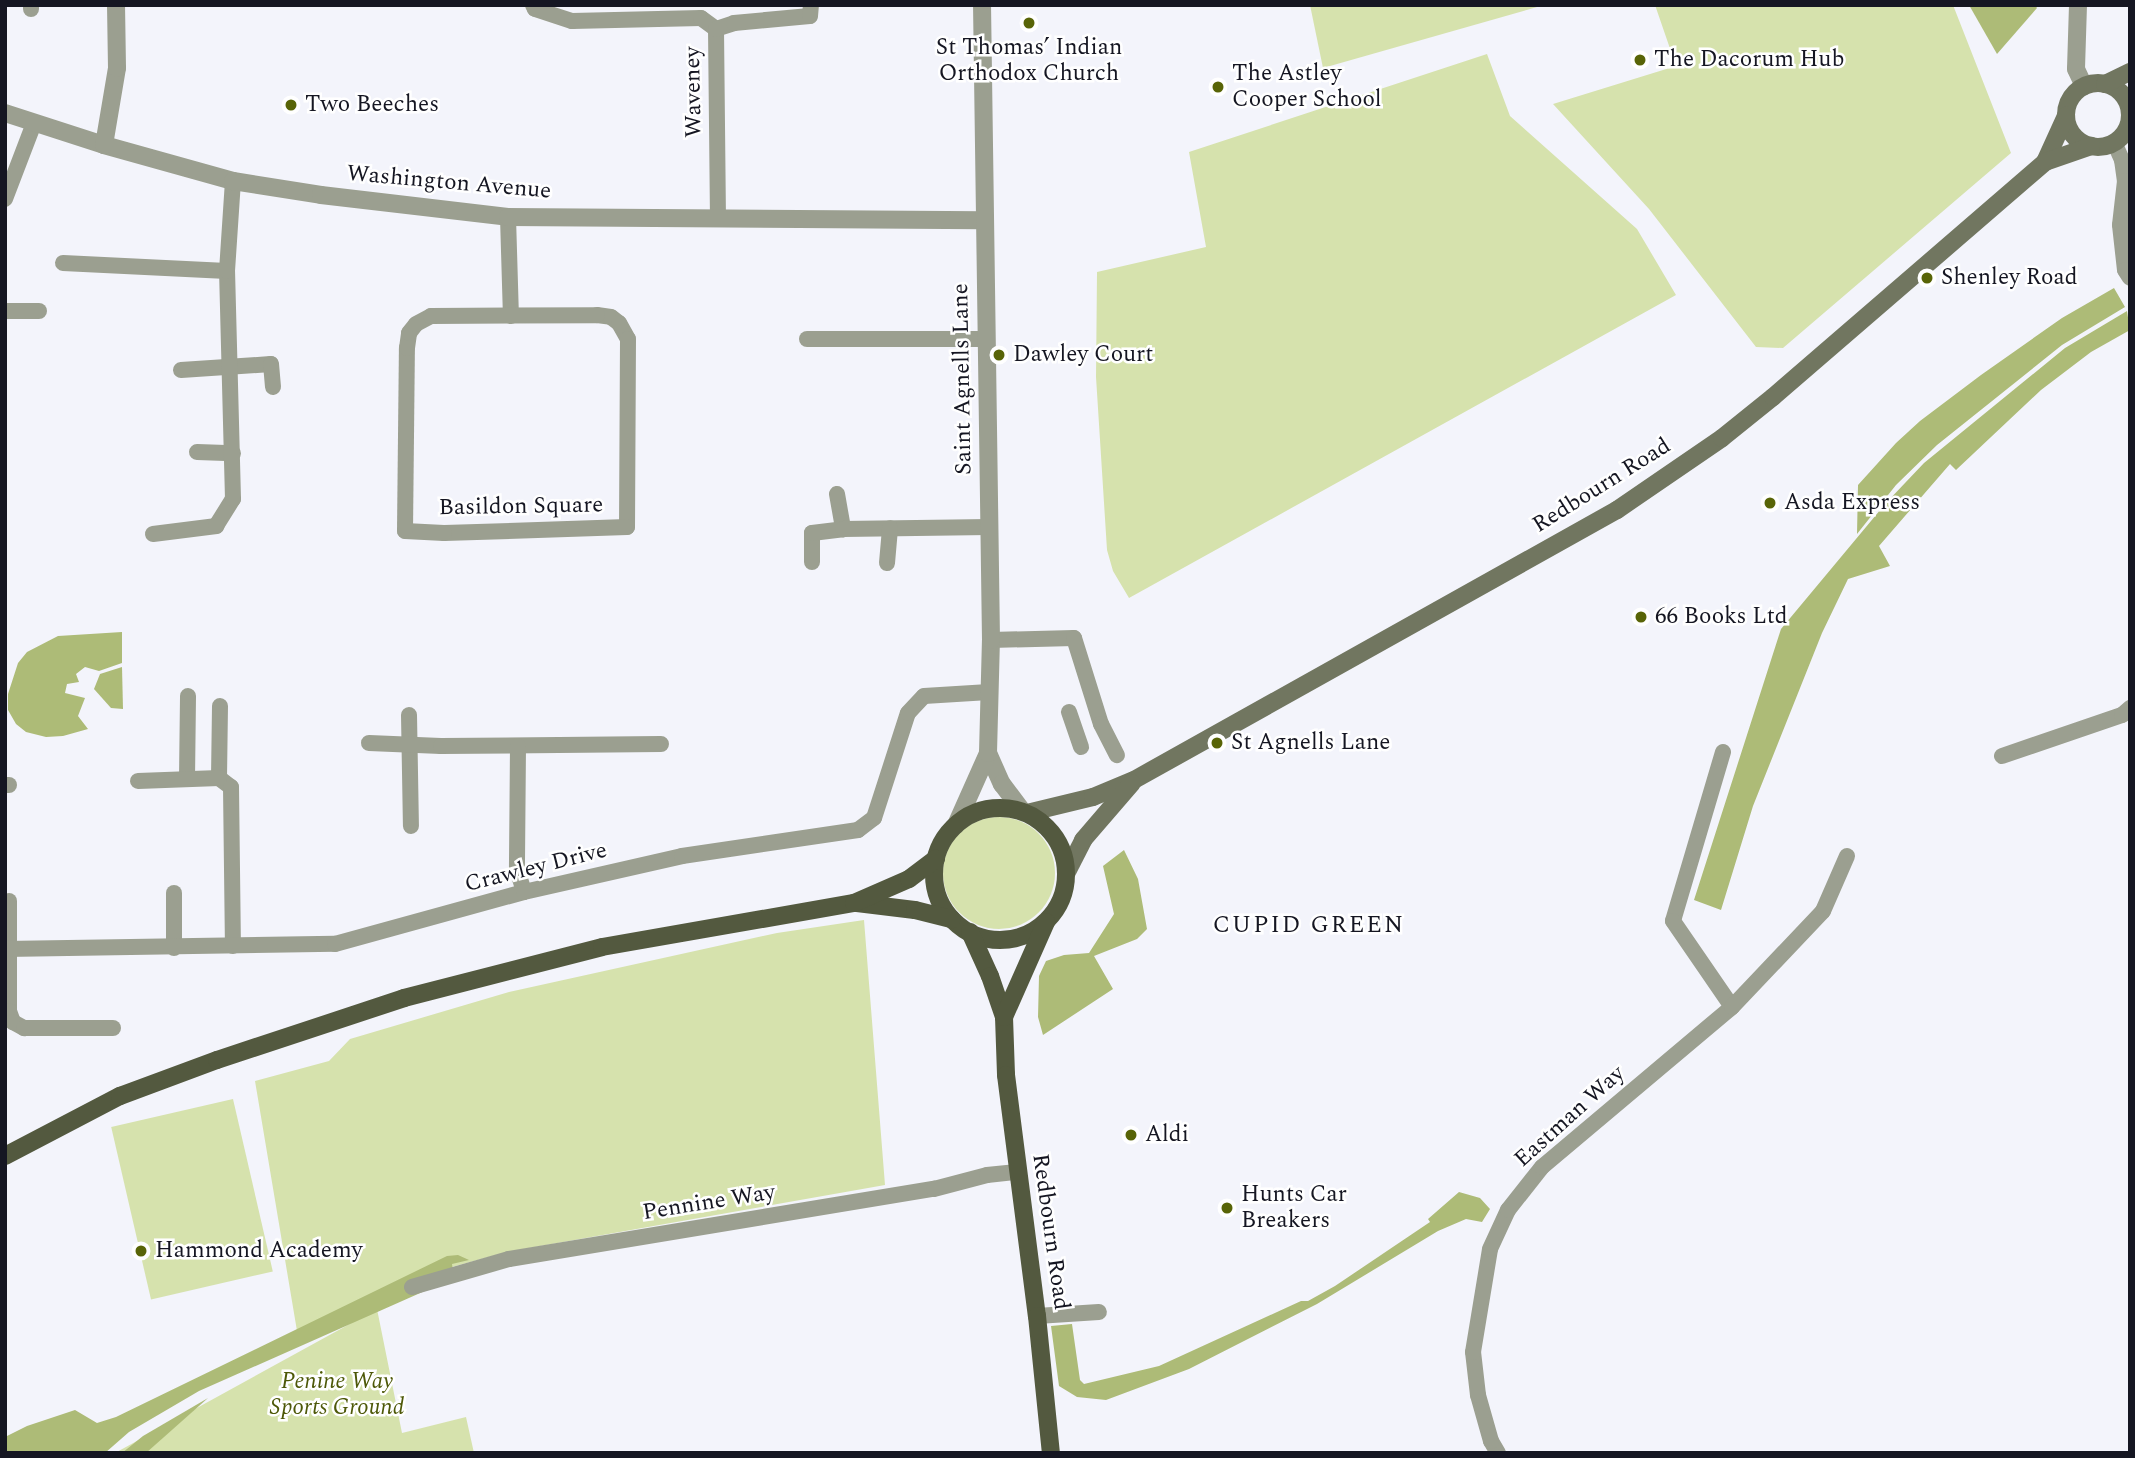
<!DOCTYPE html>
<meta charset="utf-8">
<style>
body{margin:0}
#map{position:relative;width:2135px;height:1458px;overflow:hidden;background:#f3f4fb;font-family:Spectral,serif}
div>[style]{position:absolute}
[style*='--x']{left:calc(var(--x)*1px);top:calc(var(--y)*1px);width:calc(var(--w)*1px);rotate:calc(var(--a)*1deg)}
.green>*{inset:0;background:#d6e2ad;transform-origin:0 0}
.round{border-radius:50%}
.forest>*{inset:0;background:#adbb77}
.minor>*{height:16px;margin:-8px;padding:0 8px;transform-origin:8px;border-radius:8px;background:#9b9f90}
.tertiary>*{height:18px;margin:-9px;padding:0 9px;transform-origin:9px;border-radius:9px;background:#9b9f90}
.secondary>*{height:18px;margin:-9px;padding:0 9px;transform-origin:9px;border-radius:9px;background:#717660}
.secondary>.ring{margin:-9px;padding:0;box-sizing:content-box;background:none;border:18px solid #717660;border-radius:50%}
.primary>*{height:18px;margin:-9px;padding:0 9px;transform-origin:9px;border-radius:9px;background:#53593f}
.primary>.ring{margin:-9px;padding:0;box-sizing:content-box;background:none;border:18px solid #53593f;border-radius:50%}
.dots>*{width:19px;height:19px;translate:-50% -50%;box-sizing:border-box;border:4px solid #fff;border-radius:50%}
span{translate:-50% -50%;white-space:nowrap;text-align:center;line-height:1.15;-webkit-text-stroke:5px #fff;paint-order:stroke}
.poi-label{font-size:23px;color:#151622}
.left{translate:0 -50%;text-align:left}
.street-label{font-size:23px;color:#151622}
.park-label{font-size:23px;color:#4d5808;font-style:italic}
.neighbourhood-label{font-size:24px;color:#151622;letter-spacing:2px}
.frame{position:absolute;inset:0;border:7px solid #151622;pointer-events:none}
</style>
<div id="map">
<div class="green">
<i style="clip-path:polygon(1310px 5px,1544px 5px,1323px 68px)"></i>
<i style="clip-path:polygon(1655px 5px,1953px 5px,2011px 153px,1783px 348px,1756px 347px,1649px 209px,1553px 104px,1676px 66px)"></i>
<i style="clip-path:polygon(1487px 54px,1510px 116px,1637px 229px,1676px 295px,1129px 598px,1113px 571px,1107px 550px,1096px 377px,1097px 272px,1206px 247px,1189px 152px)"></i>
<i class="round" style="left:943px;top:817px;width:112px;height:112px"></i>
<i style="clip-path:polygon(864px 920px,885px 1185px,507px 1252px,397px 1282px,297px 1331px,255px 1081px,329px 1061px,350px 1039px,509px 992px,777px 933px)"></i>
<i style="left:233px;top:1099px;width:177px;height:125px;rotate:77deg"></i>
<i style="clip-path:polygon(377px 1309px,402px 1433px,466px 1417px,474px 1453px,115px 1453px)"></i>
</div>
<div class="forest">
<i style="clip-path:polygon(1969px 5px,2035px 5px,2037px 8px,1997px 54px)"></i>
<i style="clip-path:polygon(2114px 288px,2125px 307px,2062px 345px,1937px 445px,1896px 485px,1857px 534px,1858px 485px,1896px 443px,1920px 421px,1981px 375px,2062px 318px)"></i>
<i style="clip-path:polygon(2127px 311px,2130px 330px,2091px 352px,2041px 390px,1956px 470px,1950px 464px,1879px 546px,1890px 566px,1848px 579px,1822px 633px,1753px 806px,1721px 910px,1694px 900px,1781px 629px,1886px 503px,1924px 463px,2065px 348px)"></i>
<i style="clip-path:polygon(122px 632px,122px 663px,99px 671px,85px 667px,76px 674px,79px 682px,67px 684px,65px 693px,85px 698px,78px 716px,88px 729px,63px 736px,46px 737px,26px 732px,16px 724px,8px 710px,8px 694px,18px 663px,27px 652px,58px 636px)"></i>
<i style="clip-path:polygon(122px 667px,123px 709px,111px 708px,94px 689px,100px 674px)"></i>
<i style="clip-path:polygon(1124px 850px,1138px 879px,1147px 929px,1137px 939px,1094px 956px,1113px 989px,1043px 1035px,1038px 1017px,1039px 976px,1046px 961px,1064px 955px,1089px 953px,1114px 914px,1103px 866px)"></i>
<i style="clip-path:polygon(1459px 1192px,1480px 1198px,1490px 1209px,1482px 1222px,1466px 1219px,1438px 1231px,1317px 1304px,1189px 1369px,1106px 1400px,1077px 1397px,1059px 1386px,1051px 1326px,1072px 1324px,1080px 1380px,1084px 1384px,1159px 1366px,1301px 1301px,1308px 1301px,1335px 1286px,1430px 1222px,1428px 1219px)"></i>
<i style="clip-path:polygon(458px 1255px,469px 1260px,452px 1264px,454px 1278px,199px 1391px,129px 1432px,105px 1453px,5px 1453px,5px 1437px,27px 1426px,75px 1410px,97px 1423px,116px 1417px,447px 1256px)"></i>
<i style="clip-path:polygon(208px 1398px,146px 1453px,122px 1453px,143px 1436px)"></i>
</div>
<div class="minor">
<i style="--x:31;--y:5;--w:4;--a:90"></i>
<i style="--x:533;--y:5;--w:4;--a:63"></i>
<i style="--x:535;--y:9;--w:39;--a:18"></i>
<i style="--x:572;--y:21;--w:129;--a:-1.3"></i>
<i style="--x:701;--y:18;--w:19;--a:36"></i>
<i style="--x:716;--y:29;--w:190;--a:89.4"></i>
<i style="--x:716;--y:29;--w:19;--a:-18"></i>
<i style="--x:734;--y:23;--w:76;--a:-5.3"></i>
<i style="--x:810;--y:16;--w:11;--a:-85"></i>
<i style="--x:2114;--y:142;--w:20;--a:66"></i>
<i style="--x:2122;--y:160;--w:21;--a:82"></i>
<i style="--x:2125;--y:181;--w:44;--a:96.5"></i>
<i style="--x:2120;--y:225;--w:45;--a:83.7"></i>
<i style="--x:2125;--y:270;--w:9;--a:58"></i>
<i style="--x:5;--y:199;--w:81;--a:-69.1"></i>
<i style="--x:508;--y:217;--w:99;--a:88.3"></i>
<i style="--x:63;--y:263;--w:164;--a:2.8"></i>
<i style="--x:5;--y:311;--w:34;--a:0"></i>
<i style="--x:597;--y:315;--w:14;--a:8"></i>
<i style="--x:611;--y:317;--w:10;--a:37"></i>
<i style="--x:619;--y:323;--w:18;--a:61"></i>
<i style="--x:628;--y:339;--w:188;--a:90.3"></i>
<i style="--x:627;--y:527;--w:183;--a:178.1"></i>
<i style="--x:444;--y:533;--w:39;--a:-177"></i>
<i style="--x:405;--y:531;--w:183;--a:-89.4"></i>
<i style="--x:407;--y:348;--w:15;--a:-82"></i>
<i style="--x:409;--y:333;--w:11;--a:-52"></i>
<i style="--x:416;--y:324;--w:17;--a:-28"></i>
<i style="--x:431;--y:316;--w:166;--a:-0.3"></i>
<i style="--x:807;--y:339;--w:180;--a:0"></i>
<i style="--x:181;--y:370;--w:90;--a:-3.8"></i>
<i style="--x:271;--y:364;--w:23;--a:85"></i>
<i style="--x:197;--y:452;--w:36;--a:2"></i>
<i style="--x:837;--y:494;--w:36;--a:80"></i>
<i style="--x:153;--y:534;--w:64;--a:-7.2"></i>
<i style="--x:216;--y:526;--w:32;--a:-58"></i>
<i style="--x:233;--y:499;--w:228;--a:-91.5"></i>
<i style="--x:227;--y:271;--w:90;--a:-86.2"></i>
<i style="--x:812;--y:562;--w:29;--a:-90"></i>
<i style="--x:812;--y:533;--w:31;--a:-7"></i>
<i style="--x:843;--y:529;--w:146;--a:-0.8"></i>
<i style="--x:887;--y:563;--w:35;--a:-85"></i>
<i style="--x:991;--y:640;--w:83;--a:-1.4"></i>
<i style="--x:1074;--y:638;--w:90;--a:72.6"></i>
<i style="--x:1101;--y:724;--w:35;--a:63"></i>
<i style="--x:220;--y:706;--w:72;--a:90.8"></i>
<i style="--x:219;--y:778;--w:15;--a:37"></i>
<i style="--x:231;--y:787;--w:159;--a:89.3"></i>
<i style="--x:1069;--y:712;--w:37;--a:71"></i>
<i style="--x:409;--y:715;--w:111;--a:89"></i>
<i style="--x:369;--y:743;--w:72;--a:2.4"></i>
<i style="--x:441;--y:746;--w:220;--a:-0.5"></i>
<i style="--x:518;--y:746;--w:123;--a:90.5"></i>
<i style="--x:517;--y:869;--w:24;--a:73"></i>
<i style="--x:1723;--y:752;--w:176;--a:106.5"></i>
<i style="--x:1673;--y:921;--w:104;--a:55.5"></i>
<i style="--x:2002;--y:756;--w:127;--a:-18.9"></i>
<i style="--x:2122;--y:715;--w:11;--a:-41"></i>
<i style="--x:187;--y:779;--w:83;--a:-89.3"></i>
<i style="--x:138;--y:781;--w:81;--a:-2.1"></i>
<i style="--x:5;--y:785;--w:4;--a:0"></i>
<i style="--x:174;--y:893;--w:55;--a:90"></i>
<i style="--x:9;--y:901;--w:110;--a:90"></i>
<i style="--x:9;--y:1011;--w:12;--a:70"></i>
<i style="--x:13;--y:1022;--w:13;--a:29"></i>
<i style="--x:24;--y:1028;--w:89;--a:0"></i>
<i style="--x:5;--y:949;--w:330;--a:-0.9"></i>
<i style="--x:335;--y:944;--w:196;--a:-15.4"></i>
<i style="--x:524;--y:892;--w:162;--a:-12.8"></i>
<i style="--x:682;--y:856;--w:178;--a:-8.4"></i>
<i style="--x:858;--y:830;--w:20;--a:-37"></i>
<i style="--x:874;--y:818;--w:110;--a:-72.1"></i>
<i style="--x:908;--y:713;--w:23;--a:-47"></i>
<i style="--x:924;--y:696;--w:65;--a:-3.5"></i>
<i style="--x:412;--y:1287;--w:101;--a:-16.1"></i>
<i style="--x:509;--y:1259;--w:431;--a:-9.4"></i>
<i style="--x:934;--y:1189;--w:55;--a:-14.8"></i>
<i style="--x:987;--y:1175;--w:30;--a:-6"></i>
<i style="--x:1037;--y:1316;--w:62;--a:-3.7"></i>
<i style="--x:1498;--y:1453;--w:14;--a:-120"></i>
<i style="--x:1491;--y:1441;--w:48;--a:-105.8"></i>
<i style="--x:1478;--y:1395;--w:43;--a:-96.6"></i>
<i style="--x:1473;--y:1352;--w:104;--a:-80.6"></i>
<i style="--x:1490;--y:1249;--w:43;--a:-65.2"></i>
<i style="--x:1508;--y:1210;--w:55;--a:-51.7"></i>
<i style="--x:1542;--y:1167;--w:248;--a:-40.1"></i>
<i style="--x:1732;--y:1007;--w:132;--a:-46.5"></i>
<i style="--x:1823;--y:911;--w:60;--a:-66.4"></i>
</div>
<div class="tertiary">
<i style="--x:2078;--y:5;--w:64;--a:91.8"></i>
<i style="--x:2076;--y:69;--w:19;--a:65"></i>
<i style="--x:5;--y:113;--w:104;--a:17.9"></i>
<i style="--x:104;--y:145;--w:134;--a:15.6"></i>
<i style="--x:233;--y:181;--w:89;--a:9"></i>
<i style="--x:321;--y:195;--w:188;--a:6.7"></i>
<i style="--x:508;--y:217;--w:475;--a:0.4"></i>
<i style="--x:104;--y:145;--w:78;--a:-80.4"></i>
<i style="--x:117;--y:68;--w:63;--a:-90.9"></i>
<i style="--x:988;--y:753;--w:34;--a:66"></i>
<i style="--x:1002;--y:784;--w:34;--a:53"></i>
<i style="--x:956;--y:825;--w:79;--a:-66"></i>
<i style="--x:988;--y:753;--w:113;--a:-88.5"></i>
<i style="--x:991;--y:640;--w:635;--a:-90.81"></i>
</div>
<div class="secondary">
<i class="ring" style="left:2066px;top:83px;width:46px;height:46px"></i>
<i style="--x:2105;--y:84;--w:28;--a:-26"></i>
<i style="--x:2045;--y:162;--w:51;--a:-65.5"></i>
<i style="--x:1027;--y:813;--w:68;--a:-13.6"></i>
<i style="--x:1093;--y:797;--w:44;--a:-22.5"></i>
<i style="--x:1134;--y:780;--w:553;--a:-29.21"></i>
<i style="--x:1617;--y:510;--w:127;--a:-34.4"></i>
<i style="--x:1722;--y:438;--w:65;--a:-38.8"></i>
<i style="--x:1773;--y:397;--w:359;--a:-40.8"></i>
<i style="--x:2045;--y:162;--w:49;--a:-19.2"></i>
<i style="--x:1067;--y:872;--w:36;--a:-63"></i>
<i style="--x:1083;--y:840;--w:75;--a:-49.3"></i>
</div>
<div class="primary">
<i class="ring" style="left:934px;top:808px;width:114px;height:114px"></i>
<i style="--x:857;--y:903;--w:58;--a:6.9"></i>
<i style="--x:915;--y:910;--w:38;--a:14"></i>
<i style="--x:970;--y:932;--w:48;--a:65.6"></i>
<i style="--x:990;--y:976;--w:43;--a:71.1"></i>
<i style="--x:1004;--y:1017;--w:58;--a:88"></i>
<i style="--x:1006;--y:1075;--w:243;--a:82.7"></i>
<i style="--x:1037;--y:1316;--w:138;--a:84.2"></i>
<i style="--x:1004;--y:1017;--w:104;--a:-66.1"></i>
<i style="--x:5;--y:1156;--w:130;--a:-27.6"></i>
<i style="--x:120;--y:1096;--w:103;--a:-20.4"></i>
<i style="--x:217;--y:1060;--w:197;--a:-18.3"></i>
<i style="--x:404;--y:998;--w:204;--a:-14.4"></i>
<i style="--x:602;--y:947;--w:256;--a:-9.9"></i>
<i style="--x:854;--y:903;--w:60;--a:-23.6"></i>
<i style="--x:909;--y:879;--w:34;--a:-37"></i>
</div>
<div class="dots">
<i style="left:1029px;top:23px;background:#586407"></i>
<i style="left:1640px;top:60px;background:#586407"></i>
<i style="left:1218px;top:87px;background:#586407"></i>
<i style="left:291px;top:105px;background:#586407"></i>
<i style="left:1927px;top:278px;background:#586407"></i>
<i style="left:999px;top:355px;background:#586407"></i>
<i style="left:1770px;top:503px;background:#586407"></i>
<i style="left:1641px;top:617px;background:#586407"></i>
<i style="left:1217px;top:743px;background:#586407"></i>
<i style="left:1131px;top:1135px;background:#586407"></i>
<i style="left:1227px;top:1208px;background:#586407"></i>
<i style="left:141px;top:1251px;background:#586407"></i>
</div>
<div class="poi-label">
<span style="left:1029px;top:61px">St Thomas’ Indian<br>Orthodox Church</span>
<span class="left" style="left:1654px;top:60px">The Dacorum Hub</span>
<span class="left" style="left:1232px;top:87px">The Astley<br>Cooper School</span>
<span class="left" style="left:305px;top:105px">Two Beeches</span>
<span class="left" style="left:1941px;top:278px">Shenley Road</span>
<span class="left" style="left:1013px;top:355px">Dawley Court</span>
<span class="left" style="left:1784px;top:503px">Asda Express</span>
<span class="left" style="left:1655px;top:617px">66 Books Ltd</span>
<span class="left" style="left:1231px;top:743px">St Agnells Lane</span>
<span class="left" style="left:1145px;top:1135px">Aldi</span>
<span class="left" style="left:1241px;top:1208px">Hunts Car<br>Breakers</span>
<span class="left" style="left:155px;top:1251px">Hammond Academy</span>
</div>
<div class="street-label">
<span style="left:694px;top:92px;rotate:-91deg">Waveney</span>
<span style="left:449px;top:183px;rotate:5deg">Washington Avenue</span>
<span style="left:963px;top:379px;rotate:-91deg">Saint Agnells Lane</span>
<span style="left:1602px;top:486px;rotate:-32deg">Redbourn Road</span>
<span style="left:521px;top:507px;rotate:-1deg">Basildon Square</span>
<span style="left:536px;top:868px;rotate:-14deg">Crawley Drive</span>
<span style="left:1570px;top:1117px;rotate:-42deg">Eastman Way</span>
<span style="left:709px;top:1203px;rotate:-9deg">Pennine Way</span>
<span style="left:1050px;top:1232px;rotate:82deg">Redbourn Road</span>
</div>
<div class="park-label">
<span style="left:337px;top:1395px">Penine Way<br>Sports Ground</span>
</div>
<div class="neighbourhood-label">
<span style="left:1309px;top:926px">CUPID GREEN</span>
</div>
<div class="frame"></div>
</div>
